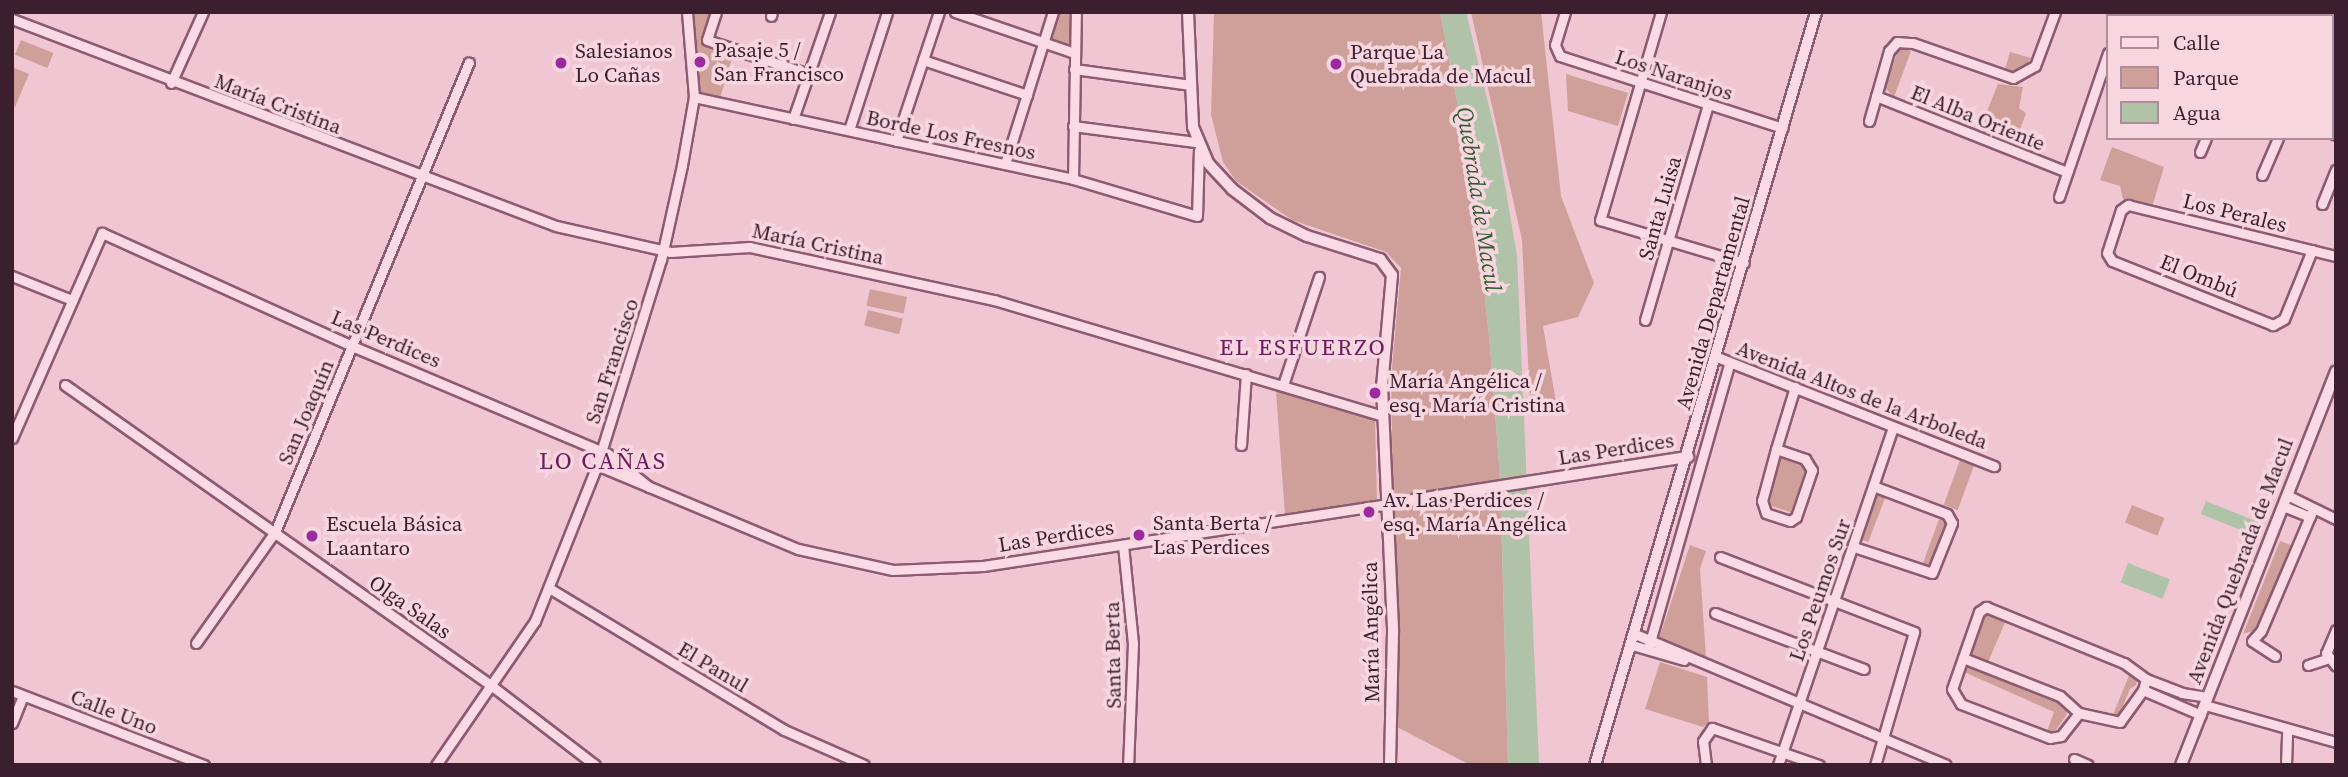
<!DOCTYPE html>
<meta charset="utf-8">
<style>
body{margin:0}
#map{position:relative;width:2348px;height:777px;overflow:hidden;background:#f0c6d3;font-family:"Source Serif 4",serif}
div>[style]{position:absolute}
[style*='--x']{left:calc(var(--x)*1px);top:calc(var(--y)*1px);width:calc(var(--w)*1px);rotate:calc(var(--a)*1deg)}
.green>*{inset:0;background:#cfa09a;transform-origin:0 0}
.water>*{inset:0;background:#b0c3a8;transform-origin:0 0}
.roads{filter:drop-shadow(2px 0 #8c5b72) drop-shadow(-2px 0 #8c5b72) drop-shadow(0 2px #8c5b72) drop-shadow(0 -2px #8c5b72)}
.minor>*{height:9px;margin:-4.5px;padding:0 4.5px;transform-origin:4.5px;border-radius:4.5px;background:#fadae4}
.tertiary>*{height:10px;margin:-5px;padding:0 5px;transform-origin:5px;border-radius:5px;background:#fadae4}
.dots>*{width:19px;height:19px;translate:-50% -50%;box-sizing:border-box;border:4px solid #f7d6e0;border-radius:50%}
span{translate:-50% -50%;white-space:nowrap;text-align:center;line-height:1.15;-webkit-text-stroke:7px #f7d6e0;paint-order:stroke}
.poi-label{font-size:21px;color:#3c1f2e}
.left{translate:0 -50%;text-align:left}
.street-label{font-size:21px;color:#3c1f2e}
.water-label{font-size:23px;color:#315c2e;font-style:italic}
.neighbourhood-label{font-size:23px;color:#6a1d5a;letter-spacing:2px}
.quarter-label{font-size:24px;color:#6a1d5a;letter-spacing:2px}
.frame{position:absolute;inset:0;border:14px solid #3c1f2e;pointer-events:none}
.legend{position:absolute;left:2106px;top:14px;width:228px;height:126px;box-sizing:border-box;background:#f7d6e0;border:2px solid #ac8d99;margin:0;padding:9px 12px;list-style:none;font-size:21px;color:#3c1f2e}
.legend li{display:flex;align-items:center;gap:14px;height:35px}
.legend b{width:35px;border:2px solid #ac8d99}
</style>
<div id="map">
<div class="green">
<i style="clip-path:polygon(692px 12px,712px 12px,704px 42px,734px 52px,720px 98px,699px 93px)"></i>
<i style="clip-path:polygon(1056px 12px,1072px 12px,1071px 46px,1047px 40px)"></i>
<i style="clip-path:polygon(1214px 12px,1440px 12px,1473px 185px,1490px 346px,1500px 478px,1508px 765px,1470px 765px,1397px 727px,1391px 379px,1401px 268px,1386px 252px,1292px 220px,1236px 181px,1223px 162px,1211px 115px)"></i>
<i style="clip-path:polygon(1471px 12px,1541px 12px,1561px 196px,1594px 283px,1578px 317px,1543px 326px,1556px 402px,1530px 402px,1522px 240px)"></i>
<i style="left:21px;top:40px;width:35px;height:16px;rotate:22deg"></i>
<i style="clip-path:polygon(1905px 48px,1911px 51px,1894px 97px,1885px 88px,1898px 51px)"></i>
<i style="clip-path:polygon(2010px 52px,2031px 58px,2023px 69px,2012px 71px,2005px 69px)"></i>
<i style="clip-path:polygon(12px 67px,29px 74px,15px 107px,12px 105px)"></i>
<i style="clip-path:polygon(1566px 74px,1628px 93px,1618px 126px,1568px 111px)"></i>
<i style="clip-path:polygon(1998px 84px,2023px 87px,2019px 108px,2026px 113px,2015px 144px,1979px 131px)"></i>
<i style="clip-path:polygon(2112px 147px,2164px 167px,2153px 204px,2123px 199px,2120px 186px,2100px 180px)"></i>
<i style="left:870px;top:289px;width:38px;height:17px;rotate:12deg"></i>
<i style="left:868px;top:310px;width:36px;height:16px;rotate:14deg"></i>
<i style="clip-path:polygon(1276px 391px,1375px 418px,1377px 501px,1285px 515px)"></i>
<i style="left:1780px;top:458px;width:28px;height:48px;rotate:19deg"></i>
<i style="left:1960px;top:460px;width:15px;height:48px;rotate:20deg"></i>
<i style="left:1877px;top:494px;width:9px;height:48px;rotate:21deg"></i>
<i style="left:2132px;top:505px;width:35px;height:19px;rotate:22deg"></i>
<i style="clip-path:polygon(1939px 519px,1947px 522px,1927px 568px,1922px 566px)"></i>
<i style="clip-path:polygon(2280px 541px,2293px 546px,2258px 629px,2243px 634px)"></i>
<i style="clip-path:polygon(1690px 545px,1706px 551px,1700px 569px,1706px 657px,1658px 642px)"></i>
<i style="left:1984px;top:613px;width:23px;height:43px;rotate:23deg"></i>
<i style="clip-path:polygon(1660px 662px,1707px 677px,1709px 723px,1703px 727px,1645px 709px)"></i>
<i style="clip-path:polygon(1966px 665px,2068px 706px,2066px 716px,2055px 731px,2047px 731px,2054px 712px,1964px 672px)"></i>
<i style="clip-path:polygon(2130px 673px,2137px 679px,2136px 685px,2130px 689px,2120px 713px,2112px 717px)"></i>
</div>
<div class="water">
<i style="clip-path:polygon(1440px 12px,1466px 12px,1498px 144px,1517px 256px,1539px 765px,1508px 765px,1500px 478px,1490px 346px,1473px 185px)"></i>
<i style="left:2206px;top:501px;width:59px;height:14px;rotate:22deg"></i>
<i style="left:2128px;top:563px;width:45px;height:21px;rotate:21deg"></i>
</div>
<div class="roads">
<div class="minor">
<i style="--x:716;--y:12;--w:29;--a:108"></i>
<i style="--x:707;--y:40;--w:107;--a:18.6"></i>
<i style="--x:955;--y:12;--w:127;--a:18.9"></i>
<i style="--x:1565;--y:12;--w:34;--a:107"></i>
<i style="--x:1555;--y:45;--w:12;--a:66"></i>
<i style="--x:1560;--y:56;--w:234;--a:17.9"></i>
<i style="--x:1661;--y:12;--w:217;--a:106.3"></i>
<i style="--x:1600;--y:220;--w:150;--a:16.6"></i>
<i style="--x:771;--y:16;--w:4;--a:-76"></i>
<i style="--x:2121;--y:16;--w:4;--a:-76"></i>
<i style="--x:2194;--y:16;--w:12;--a:0"></i>
<i style="--x:12;--y:19;--w:582;--a:20.83"></i>
<i style="--x:556;--y:226;--w:117;--a:12.8"></i>
<i style="--x:670;--y:252;--w:80;--a:-3.6"></i>
<i style="--x:750;--y:247;--w:250;--a:12.3"></i>
<i style="--x:994;--y:300;--w:406;--a:16.6"></i>
<i style="--x:923;--y:60;--w:110;--a:18.6"></i>
<i style="--x:1074;--y:69;--w:118;--a:7.8"></i>
<i style="--x:2332;--y:70;--w:4;--a:14"></i>
<i style="--x:171;--y:83;--w:78;--a:-65.7"></i>
<i style="--x:1876;--y:96;--w:206;--a:21.7"></i>
<i style="--x:694;--y:97;--w:388;--a:12.2"></i>
<i style="--x:1073;--y:179;--w:129;--a:16.6"></i>
<i style="--x:1197;--y:216;--w:66;--a:-88.3"></i>
<i style="--x:793;--y:119;--w:113;--a:-70.9"></i>
<i style="--x:1869;--y:121;--w:73;--a:-74.1"></i>
<i style="--x:1889;--y:51;--w:12;--a:-48"></i>
<i style="--x:1897;--y:42;--w:16;--a:4"></i>
<i style="--x:1913;--y:43;--w:106;--a:19.3"></i>
<i style="--x:2013;--y:78;--w:25;--a:-29"></i>
<i style="--x:2035;--y:66;--w:58;--a:-69.7"></i>
<i style="--x:1073;--y:126;--w:123;--a:7.5"></i>
<i style="--x:849;--y:130;--w:124;--a:-72.1"></i>
<i style="--x:2332;--y:133;--w:4;--a:27"></i>
<i style="--x:896;--y:141;--w:136;--a:-71.6"></i>
<i style="--x:2200;--y:152;--w:15;--a:-67"></i>
<i style="--x:1005;--y:164;--w:159;--a:-72.5"></i>
<i style="--x:2262;--y:175;--w:40;--a:-66.6"></i>
<i style="--x:1073;--y:179;--w:167;--a:-89"></i>
<i style="--x:2059;--y:197;--w:152;--a:-71.2"></i>
<i style="--x:2322;--y:204;--w:37;--a:-68"></i>
<i style="--x:2312;--y:250;--w:74;--a:112.1"></i>
<i style="--x:2284;--y:319;--w:13;--a:151"></i>
<i style="--x:2273;--y:325;--w:173;--a:-158.3"></i>
<i style="--x:2112;--y:261;--w:9;--a:-122"></i>
<i style="--x:2107;--y:253;--w:45;--a:-72"></i>
<i style="--x:2121;--y:210;--w:9;--a:-36"></i>
<i style="--x:2128;--y:205;--w:214;--a:13.8"></i>
<i style="--x:12;--y:276;--w:65;--a:21.8"></i>
<i style="--x:1645;--y:320;--w:224;--a:-73.7"></i>
<i style="--x:1717;--y:357;--w:298;--a:21.5"></i>
<i style="--x:65;--y:385;--w:522;--a:35.18"></i>
<i style="--x:492;--y:686;--w:130;--a:37.5"></i>
<i style="--x:1283;--y:385;--w:114;--a:-71.6"></i>
<i style="--x:12;--y:438;--w:224;--a:-66.3"></i>
<i style="--x:102;--y:233;--w:274;--a:24.3"></i>
<i style="--x:352;--y:346;--w:278;--a:22.9"></i>
<i style="--x:608;--y:454;--w:53;--a:38.8"></i>
<i style="--x:1241;--y:445;--w:71;--a:-86"></i>
<i style="--x:1776;--y:449;--w:31;--a:19"></i>
<i style="--x:1805;--y:459;--w:13;--a:58"></i>
<i style="--x:1812;--y:470;--w:50;--a:108.8"></i>
<i style="--x:1796;--y:517;--w:7;--a:146"></i>
<i style="--x:1790;--y:521;--w:25;--a:-162"></i>
<i style="--x:1766;--y:513;--w:13;--a:-108"></i>
<i style="--x:1762;--y:501;--w:54;--a:-74.9"></i>
<i style="--x:1776;--y:449;--w:65;--a:-73"></i>
<i style="--x:597;--y:465;--w:218;--a:22.7"></i>
<i style="--x:798;--y:549;--w:97;--a:12.5"></i>
<i style="--x:893;--y:570;--w:90;--a:-2.5"></i>
<i style="--x:983;--y:566;--w:409;--a:-8.7"></i>
<i style="--x:2287;--y:495;--w:55;--a:26.1"></i>
<i style="--x:2283;--y:506;--w:29;--a:22"></i>
<i style="--x:1123;--y:545;--w:99;--a:84.2"></i>
<i style="--x:1133;--y:643;--w:122;--a:92.3"></i>
<i style="--x:1854;--y:547;--w:82;--a:18.4"></i>
<i style="--x:1932;--y:573;--w:54;--a:-68.2"></i>
<i style="--x:1952;--y:523;--w:10;--a:-119"></i>
<i style="--x:1947;--y:514;--w:79;--a:-159.3"></i>
<i style="--x:1720;--y:557;--w:208;--a:21.1"></i>
<i style="--x:1914;--y:632;--w:139;--a:106.3"></i>
<i style="--x:549;--y:588;--w:275;--a:31.1"></i>
<i style="--x:784;--y:730;--w:87;--a:23.6"></i>
<i style="--x:1986;--y:607;--w:149;--a:22.1"></i>
<i style="--x:2124;--y:663;--w:27;--a:36"></i>
<i style="--x:2146;--y:679;--w:11;--a:105"></i>
<i style="--x:2143;--y:690;--w:39;--a:126"></i>
<i style="--x:2120;--y:722;--w:42;--a:-167.6"></i>
<i style="--x:2079;--y:713;--w:29;--a:128"></i>
<i style="--x:2061;--y:736;--w:11;--a:170"></i>
<i style="--x:2050;--y:738;--w:95;--a:-159.1"></i>
<i style="--x:1961;--y:704;--w:17;--a:-121"></i>
<i style="--x:1952;--y:689;--w:82;--a:-70.7"></i>
<i style="--x:1979;--y:612;--w:9;--a:-36"></i>
<i style="--x:1715;--y:613;--w:159;--a:20.6"></i>
<i style="--x:2336;--y:630;--w:25;--a:113"></i>
<i style="--x:2326;--y:653;--w:16;--a:52"></i>
<i style="--x:1635;--y:634;--w:337;--a:22.8"></i>
<i style="--x:196;--y:643;--w:136;--a:-54.6"></i>
<i style="--x:275;--y:532;--w:508;--a:-67.57"></i>
<i style="--x:1632;--y:645;--w:54;--a:16.1"></i>
<i style="--x:1648;--y:649;--w:298;--a:-74.1"></i>
<i style="--x:2275;--y:656;--w:27;--a:-147"></i>
<i style="--x:2252;--y:641;--w:13;--a:-48"></i>
<i style="--x:2261;--y:631;--w:133;--a:-66.9"></i>
<i style="--x:1963;--y:658;--w:104;--a:21.4"></i>
<i style="--x:2060;--y:696;--w:25;--a:42"></i>
<i style="--x:2308;--y:665;--w:20;--a:-18"></i>
<i style="--x:2146;--y:679;--w:39;--a:21"></i>
<i style="--x:2182;--y:693;--w:25;--a:9"></i>
<i style="--x:2143;--y:690;--w:63;--a:23.3"></i>
<i style="--x:12;--y:691;--w:206;--a:21.1"></i>
<i style="--x:2205;--y:705;--w:136;--a:15.8"></i>
<i style="--x:12;--y:723;--w:29;--a:-68"></i>
<i style="--x:2074;--y:759;--w:15;--a:23"></i>
<i style="--x:436;--y:765;--w:175;--a:-55.5"></i>
<i style="--x:535;--y:621;--w:168;--a:-68.3"></i>
<i style="--x:597;--y:465;--w:215;--a:-72.7"></i>
<i style="--x:661;--y:260;--w:97;--a:-77.5"></i>
<i style="--x:682;--y:165;--w:69;--a:-80"></i>
<i style="--x:694;--y:97;--w:85;--a:-94.7"></i>
<i style="--x:1706;--y:765;--w:24;--a:-97"></i>
<i style="--x:1703;--y:741;--w:16;--a:-55"></i>
<i style="--x:1712;--y:728;--w:113;--a:19.1"></i>
<i style="--x:1778;--y:765;--w:357;--a:-71.2"></i>
<i style="--x:2286;--y:765;--w:34;--a:-88"></i>
</div>
<div class="tertiary">
<i style="--x:1188;--y:12;--w:115;--a:87.5"></i>
<i style="--x:1193;--y:127;--w:39;--a:67"></i>
<i style="--x:1208;--y:163;--w:35;--a:47"></i>
<i style="--x:1232;--y:189;--w:48;--a:37.3"></i>
<i style="--x:1270;--y:218;--w:41;--a:25.9"></i>
<i style="--x:1307;--y:236;--w:77;--a:17.5"></i>
<i style="--x:1380;--y:259;--w:20;--a:53"></i>
<i style="--x:1392;--y:275;--w:111;--a:95.1"></i>
<i style="--x:1382;--y:386;--w:246;--a:87.4"></i>
<i style="--x:1393;--y:632;--w:133;--a:91.3"></i>
<i style="--x:1387;--y:504;--w:305;--a:-8.9"></i>
<i style="--x:1595;--y:765;--w:785;--a:-73.64"></i>
<i style="--x:2181;--y:765;--w:423;--a:-68.5"></i>
</div>
</div>
<div class="dots">
<i style="left:700px;top:62px;background:#9c299d"></i>
<i style="left:561px;top:63px;background:#9c299d"></i>
<i style="left:1336px;top:64px;background:#9c299d"></i>
<i style="left:1375px;top:393px;background:#9c299d"></i>
<i style="left:1369px;top:512px;background:#9c299d"></i>
<i style="left:1139px;top:535px;background:#9c299d"></i>
<i style="left:312px;top:536px;background:#9c299d"></i>
</div>
<div class="poi-label">
<span class="left" style="left:714px;top:62px">Pasaje 5 /<br>San Francisco</span>
<span class="left" style="left:575px;top:63px">Salesianos<br>Lo Cañas</span>
<span class="left" style="left:1350px;top:64px">Parque La<br>Quebrada de Macul</span>
<span class="left" style="left:1389px;top:393px">María Angélica /<br>esq. María Cristina</span>
<span class="left" style="left:1383px;top:512px">Av. Las Perdices /<br>esq. María Angélica</span>
<span class="left" style="left:1153px;top:535px">Santa Berta /<br>Las Perdices</span>
<span class="left" style="left:326px;top:536px">Escuela Básica<br>Laantaro</span>
</div>
<div class="street-label">
<span style="left:1674px;top:75px;rotate:18deg">Los Naranjos</span>
<span style="left:278px;top:104px;rotate:21deg">María Cristina</span>
<span style="left:1978px;top:118px;rotate:22deg">El Alba Oriente</span>
<span style="left:951px;top:135px;rotate:12deg">Borde Los Fresnos</span>
<span style="left:1660px;top:208px;rotate:-74deg">Santa Luisa</span>
<span style="left:2235px;top:213px;rotate:14deg">Los Perales</span>
<span style="left:818px;top:244px;rotate:12deg">María Cristina</span>
<span style="left:2199px;top:276px;rotate:22deg">El Ombú</span>
<span style="left:1713px;top:303px;rotate:-74deg">Avenida Departamental</span>
<span style="left:386px;top:339px;rotate:23deg">Las Perdices</span>
<span style="left:612px;top:361px;rotate:-72deg">San Francisco</span>
<span style="left:1862px;top:395px;rotate:21deg">Avenida Altos de la Arboleda</span>
<span style="left:306px;top:412px;rotate:-67deg">San Joaquín</span>
<span style="left:1616px;top:449px;rotate:-9deg">Las Perdices</span>
<span style="left:1056px;top:536px;rotate:-9deg">Las Perdices</span>
<span style="left:2240px;top:561px;rotate:-69deg">Avenida Quebrada de Macul</span>
<span style="left:1820px;top:590px;rotate:-71deg">Los Peumos Sur</span>
<span style="left:410px;top:607px;rotate:35deg">Olga Salas</span>
<span style="left:1371px;top:632px;rotate:-91deg">María Angélica</span>
<span style="left:1113px;top:655px;rotate:-91deg">Santa Berta</span>
<span style="left:713px;top:667px;rotate:31deg">El Panul</span>
<span style="left:114px;top:712px;rotate:21deg">Calle Uno</span>
</div>
<div class="water-label">
<span style="left:1479px;top:199px;rotate:81deg">Quebrada de Macul</span>
</div>
<div class="neighbourhood-label">
<span style="left:1303px;top:347px">EL ESFUERZO</span>
</div>
<div class="quarter-label">
<span style="left:603px;top:461px">LO CAÑAS</span>
</div>
<div class="frame"></div>
<ul class="legend">
<li><b style="height:9px;background:#fadae4"></b>Calle</li>
<li><b style="height:19px;background:#cfa09a"></b>Parque</li>
<li><b style="height:19px;background:#b0c3a8"></b>Agua</li>
</ul>
</div>
